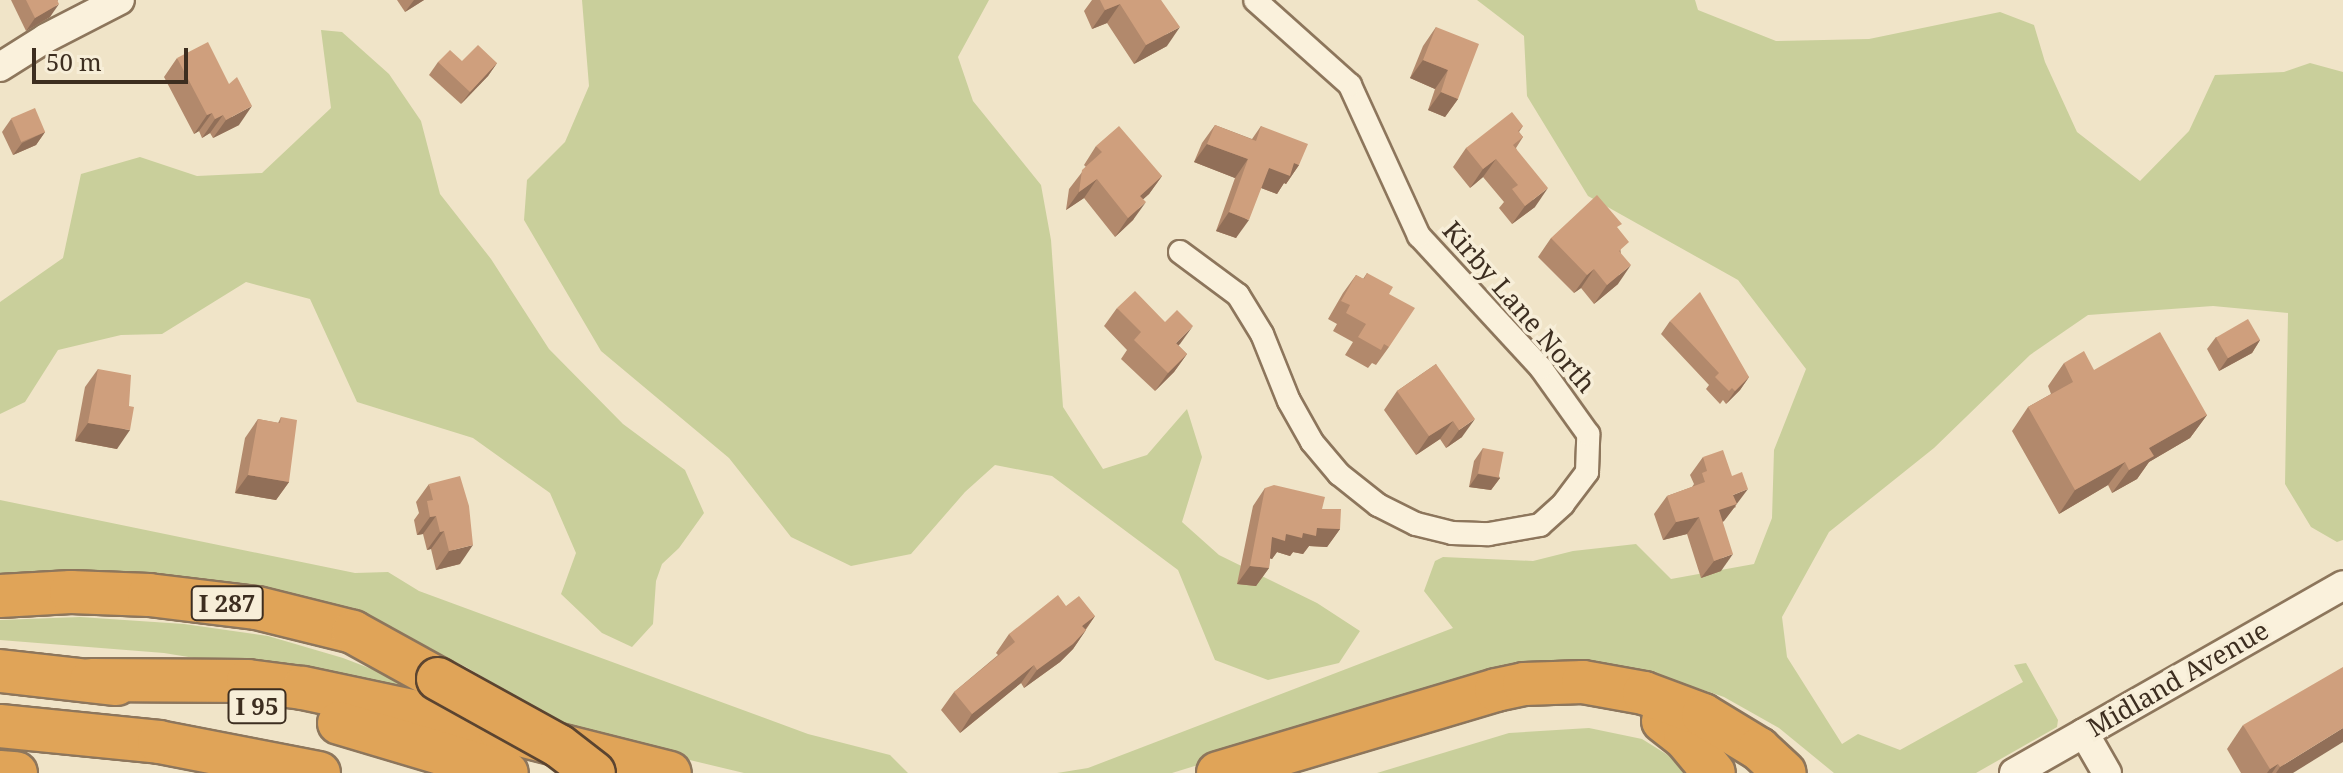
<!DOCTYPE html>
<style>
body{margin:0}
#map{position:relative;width:2343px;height:773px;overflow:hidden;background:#f0e4c8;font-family:"Noto Serif",serif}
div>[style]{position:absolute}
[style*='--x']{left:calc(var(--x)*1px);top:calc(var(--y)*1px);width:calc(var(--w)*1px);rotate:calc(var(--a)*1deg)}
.green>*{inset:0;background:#c9cf9b}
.roads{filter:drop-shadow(2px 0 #8d765c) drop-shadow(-2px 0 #8d765c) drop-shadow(0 2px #8d765c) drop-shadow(0 -2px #8d765c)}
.minor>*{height:22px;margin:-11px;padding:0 11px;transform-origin:11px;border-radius:11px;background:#faf1dc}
.tertiary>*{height:28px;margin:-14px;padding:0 14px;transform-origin:14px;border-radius:14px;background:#faf1dc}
.motorway>*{height:42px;margin:-21px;padding:0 21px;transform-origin:21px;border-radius:21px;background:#e0a458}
.bridges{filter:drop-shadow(2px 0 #5b4430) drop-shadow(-2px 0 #5b4430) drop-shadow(0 2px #5b4430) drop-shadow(0 -2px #5b4430)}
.motorway-bridge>*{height:42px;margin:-21px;padding:0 21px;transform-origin:21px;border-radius:21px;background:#e0a458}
.wall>*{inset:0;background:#b2896c}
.shaded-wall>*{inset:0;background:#916f58}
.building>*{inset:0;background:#cf9f7d;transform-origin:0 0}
span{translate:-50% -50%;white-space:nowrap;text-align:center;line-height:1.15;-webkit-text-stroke:7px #f7eed8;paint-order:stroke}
.shield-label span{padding:2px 6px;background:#f7eed8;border:2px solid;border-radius:6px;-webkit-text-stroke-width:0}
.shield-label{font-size:24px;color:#3d2e20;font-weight:700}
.street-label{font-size:26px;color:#3d2e20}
.scale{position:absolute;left:32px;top:48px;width:156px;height:36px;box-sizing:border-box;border:4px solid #3d2e20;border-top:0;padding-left:10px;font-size:24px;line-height:28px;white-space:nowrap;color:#3d2e20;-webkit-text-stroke:6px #f7eed8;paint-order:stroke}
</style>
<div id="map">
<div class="green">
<i style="clip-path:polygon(582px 0,989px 0,958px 57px,973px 101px,1041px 185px,1051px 240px,1063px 407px,1103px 469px,1147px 455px,1187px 409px,1202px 457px,1182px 522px,1219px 555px,1317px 603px,1360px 631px,1339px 663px,1268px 680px,1215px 660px,1178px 570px,1052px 476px,995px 465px,965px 492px,911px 554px,851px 566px,791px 537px,729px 458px,601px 351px,524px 220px,527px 180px,565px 142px,589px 86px)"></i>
<i style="clip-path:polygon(1477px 0,1695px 0,1698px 10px,1776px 41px,1869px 39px,2000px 12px,2034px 25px,2045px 62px,2077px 132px,2140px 181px,2189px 131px,2215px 75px,2284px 72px,2310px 63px,2343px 72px,2343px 540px,2337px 542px,2311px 527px,2285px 484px,2288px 313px,2213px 306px,2088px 315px,2030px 355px,1934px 448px,1829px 532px,1782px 617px,1787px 657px,1842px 744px,1858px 734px,1900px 750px,2023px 682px,2014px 665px,2026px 663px,2058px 720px,2057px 727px,1976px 773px,1834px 773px,1779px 728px,1724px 697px,1664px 677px,1599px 665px,1419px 697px,1172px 773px,1057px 773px,1088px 768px,1453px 628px,1424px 591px,1435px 561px,1443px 557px,1533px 561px,1573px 551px,1636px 544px,1671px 579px,1754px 564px,1772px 518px,1774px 450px,1806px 369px,1738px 280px,1588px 196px,1527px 96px,1524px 36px)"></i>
<i style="clip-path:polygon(321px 30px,342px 32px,389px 74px,421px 121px,440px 194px,491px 259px,549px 349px,623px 424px,685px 470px,704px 513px,679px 548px,662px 564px,656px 581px,653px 624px,632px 647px,602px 633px,561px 594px,576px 553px,550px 493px,473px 438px,357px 402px,310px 299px,246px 282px,162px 334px,121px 335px,58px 350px,25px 402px,0 414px,0 302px,63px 258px,81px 174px,140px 157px,197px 176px,262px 173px,331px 108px)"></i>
<i style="clip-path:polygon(0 500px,355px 573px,388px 572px,419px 591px,808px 734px,890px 755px,908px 773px,744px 773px,577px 733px,466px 667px,361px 617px,0 580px)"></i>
<i style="clip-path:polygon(80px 617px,184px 624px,268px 636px,343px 658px,408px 683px,445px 704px,372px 687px,164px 653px,0 640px,0 620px)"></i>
<i style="clip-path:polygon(1589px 728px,1642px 739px,1687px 767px,1690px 773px,1377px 773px,1509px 733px)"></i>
</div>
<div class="roads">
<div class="minor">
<i style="--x:1180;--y:252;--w:72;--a:36.6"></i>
<i style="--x:1238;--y:295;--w:46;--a:58.4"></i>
<i style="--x:1262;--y:334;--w:72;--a:68.1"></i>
<i style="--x:1289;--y:401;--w:47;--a:60.7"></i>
<i style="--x:1312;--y:442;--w:42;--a:49.8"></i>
<i style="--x:1339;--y:474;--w:50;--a:38.5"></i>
<i style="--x:1378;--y:505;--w:42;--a:26.6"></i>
<i style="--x:1416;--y:524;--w:37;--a:14"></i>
<i style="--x:1452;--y:533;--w:37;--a:2"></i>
<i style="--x:1489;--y:534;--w:52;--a:-10"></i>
<i style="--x:1540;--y:525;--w:31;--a:-42"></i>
<i style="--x:1563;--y:504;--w:40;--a:-53"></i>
<i style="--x:1587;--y:472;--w:38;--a:-88"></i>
<i style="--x:1588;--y:434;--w:81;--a:-125.5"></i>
<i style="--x:1541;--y:368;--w:180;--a:-132.7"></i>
<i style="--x:1419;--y:236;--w:166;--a:-114.6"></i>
<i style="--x:1350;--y:85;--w:127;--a:-138.2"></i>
</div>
<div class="tertiary">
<i style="--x:0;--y:67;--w:54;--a:-32.2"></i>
<i style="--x:46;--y:38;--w:83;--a:-27.2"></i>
<i style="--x:2084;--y:733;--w:46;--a:60.1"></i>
<i style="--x:2014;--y:773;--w:379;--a:-29.7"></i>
</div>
<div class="motorway">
<i style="--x:0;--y:596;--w:71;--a:-3.2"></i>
<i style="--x:71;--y:592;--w:78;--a:2.2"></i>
<i style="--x:149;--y:595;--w:109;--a:6.9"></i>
<i style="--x:257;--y:608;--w:99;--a:14"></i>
<i style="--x:353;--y:632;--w:97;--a:28.9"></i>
<i style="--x:0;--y:671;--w:117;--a:6.4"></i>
<i style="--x:91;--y:680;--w:157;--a:0.4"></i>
<i style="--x:248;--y:681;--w:55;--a:7.3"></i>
<i style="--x:303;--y:688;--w:201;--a:12"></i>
<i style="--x:500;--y:730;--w:175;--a:14.2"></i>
<i style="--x:1663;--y:721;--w:28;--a:38"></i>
<i style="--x:1685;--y:738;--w:45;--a:50.4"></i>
<i style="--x:339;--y:723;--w:175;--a:16.6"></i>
<i style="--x:0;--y:726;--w:160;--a:5.7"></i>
<i style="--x:159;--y:742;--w:163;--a:11"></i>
<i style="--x:0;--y:772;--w:16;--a:4"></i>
<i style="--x:1218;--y:773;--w:290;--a:-16.6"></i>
<i style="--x:1496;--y:690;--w:29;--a:-12"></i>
<i style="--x:1524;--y:684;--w:59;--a:-1.9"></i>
<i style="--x:1583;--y:682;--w:62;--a:10.2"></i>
<i style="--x:1644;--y:693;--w:63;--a:20.4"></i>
<i style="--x:1703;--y:715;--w:66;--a:31.3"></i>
<i style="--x:1759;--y:749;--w:35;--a:43"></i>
</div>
</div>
<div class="bridges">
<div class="motorway-bridge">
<i style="--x:438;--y:679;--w:138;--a:29"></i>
<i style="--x:559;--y:746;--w:44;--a:37.6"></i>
</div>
</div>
<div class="wall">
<i style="clip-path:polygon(11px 0,58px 0,50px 17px,26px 31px)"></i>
<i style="clip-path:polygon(397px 0,424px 0,405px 12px)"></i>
<i style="clip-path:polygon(1092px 0,1161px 0,1167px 46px,1134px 64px,1107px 23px,1092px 29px,1084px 11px)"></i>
<i style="clip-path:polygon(1436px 27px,1458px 99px,1445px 117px,1428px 110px,1435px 89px,1410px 78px,1423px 46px)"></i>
<i style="clip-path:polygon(177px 58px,239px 125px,213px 138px,210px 133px,202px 138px,199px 131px,194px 134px,164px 77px)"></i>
<i style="clip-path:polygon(462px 61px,497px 63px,488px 76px,461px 104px,429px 75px,438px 62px)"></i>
<i style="clip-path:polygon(11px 119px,45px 132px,36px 145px,13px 155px,2px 132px)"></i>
<i style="clip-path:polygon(1215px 125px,1252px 139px,1261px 126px,1299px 165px,1286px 184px,1284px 183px,1277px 194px,1261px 188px,1236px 238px,1216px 231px,1235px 178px,1194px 162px,1202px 143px)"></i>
<i style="clip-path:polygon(1523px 126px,1519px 132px,1523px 137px,1516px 148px,1535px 207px,1512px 224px,1499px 208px,1504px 202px,1483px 177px,1470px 188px,1453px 167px,1466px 148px)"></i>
<i style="clip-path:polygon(1096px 146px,1162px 176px,1149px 194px,1143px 199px,1133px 220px,1115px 237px,1084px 198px,1066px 210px,1069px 189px,1086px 167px,1084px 165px)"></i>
<i style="clip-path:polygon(1618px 229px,1621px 254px,1618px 284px,1594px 304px,1581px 288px,1574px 293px,1538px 257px,1551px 238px)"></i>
<i style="clip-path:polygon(1367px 273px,1389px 294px,1389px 347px,1376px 365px,1372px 363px,1368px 368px,1345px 355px,1353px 342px,1333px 331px,1337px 324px,1328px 319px,1343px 293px,1356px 275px,1363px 279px)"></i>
<i style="clip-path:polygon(1117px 308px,1179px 346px,1187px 354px,1174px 372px,1155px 391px,1121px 359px,1127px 350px,1104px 326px)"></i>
<i style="clip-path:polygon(1670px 321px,1749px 377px,1740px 390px,1726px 404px,1723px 400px,1720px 404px,1706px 389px,1709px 385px,1661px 334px)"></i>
<i style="clip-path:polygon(2216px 337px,2260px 340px,2252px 353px,2219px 371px,2207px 349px)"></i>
<i style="clip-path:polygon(2064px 363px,2094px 370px,2207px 415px,2190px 438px,2149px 462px,2137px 479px,2112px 493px,2108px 485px,2059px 514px,2012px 431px,2028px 407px,2051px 394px,2048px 386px)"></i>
<i style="clip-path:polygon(1436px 364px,1462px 437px,1446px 448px,1440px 439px,1416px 455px,1384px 410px,1397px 391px)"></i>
<i style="clip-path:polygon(98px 369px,129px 406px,117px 449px,75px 441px,85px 387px)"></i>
<i style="clip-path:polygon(281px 417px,289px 482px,276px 500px,235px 493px,245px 438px,258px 419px,278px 423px)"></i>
<i style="clip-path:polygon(1483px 448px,1500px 478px,1491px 490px,1469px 487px,1474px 461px)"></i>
<i style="clip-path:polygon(1703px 457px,1736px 507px,1734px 508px,1723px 522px,1721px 571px,1701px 578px,1687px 534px,1663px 540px,1654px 514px,1667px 496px,1692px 487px,1694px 484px,1690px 475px)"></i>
<i style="clip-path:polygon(429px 484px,460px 564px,436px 570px,431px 549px,427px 550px,423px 534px,417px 535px,414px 520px,419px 513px,416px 502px)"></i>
<i style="clip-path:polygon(1265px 488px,1322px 509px,1340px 529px,1327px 547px,1309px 546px,1303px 554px,1293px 552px,1290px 556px,1277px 552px,1272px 559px,1270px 558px,1269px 568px,1256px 586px,1237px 584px,1253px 506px)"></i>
<i style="clip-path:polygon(1095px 616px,1073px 649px,1060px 662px,1024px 688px,1021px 683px,960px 733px,941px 710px,954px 692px,998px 655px,996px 653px,1009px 634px)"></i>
<i style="clip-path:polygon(2243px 725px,2293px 773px,2241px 773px,2227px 749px)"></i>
</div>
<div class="shaded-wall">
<i style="clip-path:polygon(414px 0,424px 0,405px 12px)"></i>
<i style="clip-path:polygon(59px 4px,50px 17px,26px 31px,35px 18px)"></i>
<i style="clip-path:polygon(1120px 4px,1107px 23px,1092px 29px,1105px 10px)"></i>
<i style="clip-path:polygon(1180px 27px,1167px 46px,1134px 64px,1146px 45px)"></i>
<i style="clip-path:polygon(1423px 60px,1448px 70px,1435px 89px,1410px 78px)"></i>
<i style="clip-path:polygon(497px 63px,488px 76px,461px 104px,470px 92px)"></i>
<i style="clip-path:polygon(1441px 92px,1458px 99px,1445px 117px,1428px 110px)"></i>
<i style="clip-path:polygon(252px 106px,239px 125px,213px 138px,226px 120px)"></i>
<i style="clip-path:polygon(212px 113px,199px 131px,194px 134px,207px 115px)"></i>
<i style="clip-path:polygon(223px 115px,210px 133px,202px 138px,215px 119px)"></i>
<i style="clip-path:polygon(45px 132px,36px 145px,13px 155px,22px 143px)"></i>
<i style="clip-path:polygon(1207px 144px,1248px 159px,1235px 178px,1194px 162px)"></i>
<i style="clip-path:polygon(1496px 159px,1483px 177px,1470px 188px,1483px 169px)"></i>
<i style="clip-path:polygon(1294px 163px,1299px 165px,1286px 184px,1284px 183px,1277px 194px,1256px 186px,1269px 168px)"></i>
<i style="clip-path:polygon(1162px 176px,1149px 194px,1127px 214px,1140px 196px)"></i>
<i style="clip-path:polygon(1097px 179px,1084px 198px,1066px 210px,1079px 192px)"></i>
<i style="clip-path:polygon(1548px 188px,1535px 207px,1512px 224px,1525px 206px)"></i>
<i style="clip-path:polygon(1146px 202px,1133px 220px,1115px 237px,1128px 218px)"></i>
<i style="clip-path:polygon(1229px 212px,1249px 220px,1236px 238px,1216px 231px)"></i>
<i style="clip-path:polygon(1631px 265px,1618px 284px,1594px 304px,1607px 285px)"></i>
<i style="clip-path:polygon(1594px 269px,1581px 288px,1574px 293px,1587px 275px)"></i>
<i style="clip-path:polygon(1193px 326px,1180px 344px,1163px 361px,1176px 343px)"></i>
<i style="clip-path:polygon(2260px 340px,2252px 353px,2219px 371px,2228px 358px)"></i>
<i style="clip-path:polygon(1187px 354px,1174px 372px,1155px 391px,1168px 373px)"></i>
<i style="clip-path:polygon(1749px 377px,1740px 390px,1726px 404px,1735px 391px)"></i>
<i style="clip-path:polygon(2207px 415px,2190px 438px,2149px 462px,2137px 479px,2112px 493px,2129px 470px,2149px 448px)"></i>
<i style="clip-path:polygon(1475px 419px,1462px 437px,1446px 448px,1459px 430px)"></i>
<i style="clip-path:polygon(1453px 421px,1440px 439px,1416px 455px,1429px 436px)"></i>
<i style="clip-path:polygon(88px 423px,130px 430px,117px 449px,75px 441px)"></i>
<i style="clip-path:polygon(2125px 462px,2108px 485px,2059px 514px,2075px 490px)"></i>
<i style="clip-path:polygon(1478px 474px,1500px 478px,1491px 490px,1469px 487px)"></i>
<i style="clip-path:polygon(248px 475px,289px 482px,276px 500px,235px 493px)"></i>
<i style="clip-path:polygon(1748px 489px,1724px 521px,1707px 527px,1719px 510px,1733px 495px)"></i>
<i style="clip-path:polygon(436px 516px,423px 534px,417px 535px,430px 517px)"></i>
<i style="clip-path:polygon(1699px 517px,1687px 534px,1663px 540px,1676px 522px)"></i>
<i style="clip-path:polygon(1317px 528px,1340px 529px,1327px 547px,1309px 546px,1303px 554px,1293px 552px,1290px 556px,1277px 552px,1272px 559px,1259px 555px,1272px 537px)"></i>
<i style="clip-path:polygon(444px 531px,431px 549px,427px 550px,440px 532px)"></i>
<i style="clip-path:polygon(473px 545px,460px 564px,436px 570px,449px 551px)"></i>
<i style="clip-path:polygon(1733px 554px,1721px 571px,1701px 578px,1714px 561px)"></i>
<i style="clip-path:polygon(1250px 566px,1269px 568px,1256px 586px,1237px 584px)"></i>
<i style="clip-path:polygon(1095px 616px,1082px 634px,1082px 626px)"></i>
<i style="clip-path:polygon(1086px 630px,1073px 649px,1060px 662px,1024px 688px,1037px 670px)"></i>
<i style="clip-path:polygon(1034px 665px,1021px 683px,960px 733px,972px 714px)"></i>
<i style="clip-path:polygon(2343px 728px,2343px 742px,2293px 773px,2276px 773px,2280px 767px)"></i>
<i style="clip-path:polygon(2278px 764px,2272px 773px,2267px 773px,2270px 769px)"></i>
</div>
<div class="building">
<i style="clip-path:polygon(26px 0,57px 0,59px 4px,35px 18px)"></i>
<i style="clip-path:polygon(1100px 0,1161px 0,1180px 27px,1146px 45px,1120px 4px,1105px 10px)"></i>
<i style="clip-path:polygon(1436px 27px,1479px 44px,1458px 99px,1441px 92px,1448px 70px,1423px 60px)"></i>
<i style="clip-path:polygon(208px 42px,229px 84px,237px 77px,252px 106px,226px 120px,223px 115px,215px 119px,212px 113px,207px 115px,177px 58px)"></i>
<i style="clip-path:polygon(478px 45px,497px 63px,470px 92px,438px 62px,450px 50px,462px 61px)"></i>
<i style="left:35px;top:108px;width:26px;height:26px;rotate:67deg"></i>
<i style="clip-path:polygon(1512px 112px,1523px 126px,1518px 131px,1523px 137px,1513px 145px,1548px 188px,1525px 206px,1512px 189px,1518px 185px,1496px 159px,1483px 169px,1466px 148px)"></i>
<i style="clip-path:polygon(1215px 125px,1256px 141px,1261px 126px,1308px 144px,1299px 165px,1294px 163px,1290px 176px,1269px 168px,1249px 220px,1229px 212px,1248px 159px,1207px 144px)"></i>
<i style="clip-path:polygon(1119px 126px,1162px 176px,1140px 196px,1146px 202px,1128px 218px,1097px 179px,1079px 192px,1082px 170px,1102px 152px,1096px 146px)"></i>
<i style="clip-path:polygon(1597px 195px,1622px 224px,1617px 227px,1629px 242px,1619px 251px,1631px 265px,1607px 285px,1594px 269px,1587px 275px,1551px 238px)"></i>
<i style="clip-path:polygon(1367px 273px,1393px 287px,1389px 294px,1415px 308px,1389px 347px,1384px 344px,1381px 350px,1358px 337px,1366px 324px,1346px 313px,1350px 305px,1341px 301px,1356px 275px,1364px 279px)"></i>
<i style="clip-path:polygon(1135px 291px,1165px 322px,1177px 310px,1193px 326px,1176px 343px,1187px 354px,1168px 373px,1134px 340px,1141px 332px,1117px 308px)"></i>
<i style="clip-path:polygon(1700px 292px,1749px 377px,1735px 391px,1732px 388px,1729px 391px,1715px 377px,1719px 373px,1670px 321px)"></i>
<i style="left:2248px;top:319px;width:24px;height:37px;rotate:60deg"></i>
<i style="clip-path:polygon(2160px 332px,2207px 415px,2149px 448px,2154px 456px,2129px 470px,2125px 462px,2075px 490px,2028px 407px,2073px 382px,2064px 363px,2084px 351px,2094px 370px)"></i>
<i style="clip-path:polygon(1436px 364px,1475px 419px,1459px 430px,1453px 421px,1429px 436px,1397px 391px)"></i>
<i style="clip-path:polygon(98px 369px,131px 375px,129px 406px,134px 407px,130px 430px,88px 423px)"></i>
<i style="clip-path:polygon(281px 417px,297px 420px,289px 482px,248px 475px,258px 419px,280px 423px)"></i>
<i style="left:1483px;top:448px;width:21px;height:26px;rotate:11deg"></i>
<i style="clip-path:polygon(1723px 450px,1732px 476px,1742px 472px,1748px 489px,1733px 495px,1737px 504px,1719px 510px,1733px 554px,1714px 561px,1699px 517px,1676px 522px,1667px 496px,1705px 482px,1702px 473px,1707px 471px,1703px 457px)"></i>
<i style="clip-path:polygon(460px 476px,469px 506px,473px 545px,449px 551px,444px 531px,440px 532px,436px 516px,430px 517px,427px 501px,433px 500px,429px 484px)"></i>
<i style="clip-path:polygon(1274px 485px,1325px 497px,1322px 509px,1341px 509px,1340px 529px,1317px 528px,1316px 536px,1303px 533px,1302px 538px,1286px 534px,1285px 541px,1272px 537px,1269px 568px,1250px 566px,1265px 488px)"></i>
<i style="clip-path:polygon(1058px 595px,1066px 606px,1079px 596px,1095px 616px,1082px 626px,1086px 630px,1073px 644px,1037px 670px,1034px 665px,972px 714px,954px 692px,1015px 642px,1009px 634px)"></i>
<i style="clip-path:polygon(2343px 667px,2343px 728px,2280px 767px,2278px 764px,2270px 769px,2243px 725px)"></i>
</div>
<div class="shield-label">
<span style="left:227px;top:603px">I 287</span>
<span style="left:257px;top:706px">I 95</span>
</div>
<div class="street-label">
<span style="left:1519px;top:307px;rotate:49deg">Kirby Lane North</span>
<span style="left:2178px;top:679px;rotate:-30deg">Midland Avenue</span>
</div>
<div class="scale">50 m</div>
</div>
